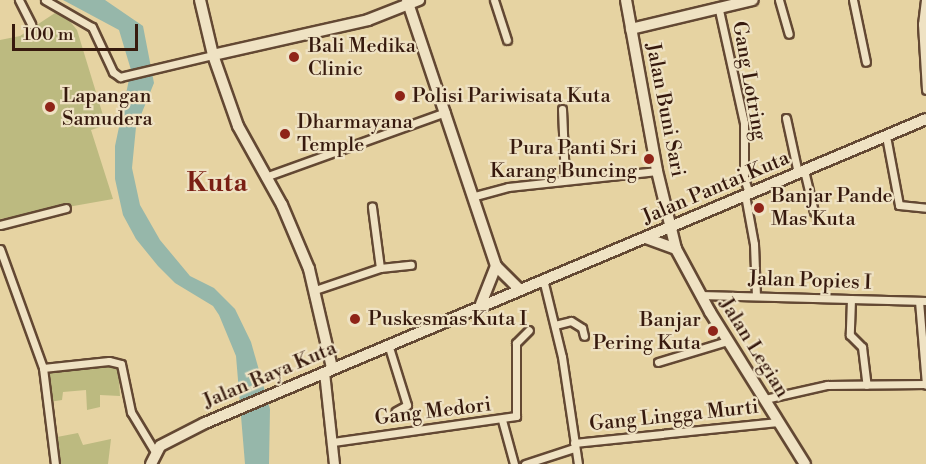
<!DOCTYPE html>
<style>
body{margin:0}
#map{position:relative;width:926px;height:464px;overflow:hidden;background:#e6d3a2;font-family:"Libre Bodoni",serif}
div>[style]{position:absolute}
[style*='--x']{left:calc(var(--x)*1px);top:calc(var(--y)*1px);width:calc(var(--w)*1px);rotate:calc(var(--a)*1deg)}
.green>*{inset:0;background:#bcba80}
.water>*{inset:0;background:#96b7aa}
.roads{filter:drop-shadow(2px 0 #634833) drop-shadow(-2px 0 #634833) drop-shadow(0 2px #634833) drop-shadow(0 -2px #634833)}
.minor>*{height:7px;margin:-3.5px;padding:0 3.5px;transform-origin:3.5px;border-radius:3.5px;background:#efe2c3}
.tertiary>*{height:9px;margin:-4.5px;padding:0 4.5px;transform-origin:4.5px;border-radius:4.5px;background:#efe2c3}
.secondary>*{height:10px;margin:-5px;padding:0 5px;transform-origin:5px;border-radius:5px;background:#efe2c3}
.dots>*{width:16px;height:16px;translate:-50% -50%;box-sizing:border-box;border:3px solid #efe2c3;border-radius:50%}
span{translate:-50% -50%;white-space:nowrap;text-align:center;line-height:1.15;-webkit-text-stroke:4.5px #efe2c3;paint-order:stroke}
.poi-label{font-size:20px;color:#371a0e}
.left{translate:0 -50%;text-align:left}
.right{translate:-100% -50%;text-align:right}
.street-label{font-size:20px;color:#371a0e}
.district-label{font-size:26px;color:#7a1f14;font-weight:700}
.scale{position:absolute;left:12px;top:24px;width:126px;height:27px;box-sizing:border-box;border:3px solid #371a0e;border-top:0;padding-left:8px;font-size:18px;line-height:21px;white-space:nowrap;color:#371a0e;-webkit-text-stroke:4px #efe2c3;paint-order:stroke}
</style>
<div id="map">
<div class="green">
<i style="clip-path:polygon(55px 13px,68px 19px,77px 30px,106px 125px,91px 130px,113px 199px,0 219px,0 40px,20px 36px)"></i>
<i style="clip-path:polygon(118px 366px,120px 396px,100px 395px,100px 407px,87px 410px,86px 390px,63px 392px,62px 400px,49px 402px,46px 370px)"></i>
<i style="clip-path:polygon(78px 433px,83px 445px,111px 439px,108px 464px,60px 464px,57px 437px)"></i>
</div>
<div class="water">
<i style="clip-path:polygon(63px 0,105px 0,143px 26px,154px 83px,136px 127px,132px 168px,140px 205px,160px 240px,190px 276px,214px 288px,235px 309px,251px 342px,270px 409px,269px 464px,245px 464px,236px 356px,219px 315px,213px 306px,175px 283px,158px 266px,136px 239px,123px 215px,115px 179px,115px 146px,131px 70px,119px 30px)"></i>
</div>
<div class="roads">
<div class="minor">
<i style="--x:19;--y:0;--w:27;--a:63"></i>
<i style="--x:45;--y:0;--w:54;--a:29.9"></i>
<i style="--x:92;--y:27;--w:50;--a:65"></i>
<i style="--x:113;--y:72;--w:9;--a:36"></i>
<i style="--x:120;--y:77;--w:96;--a:-13.3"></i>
<i style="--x:494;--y:0;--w:42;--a:72"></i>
<i style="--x:779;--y:0;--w:35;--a:74"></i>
<i style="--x:853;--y:0;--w:63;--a:78.2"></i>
<i style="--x:925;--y:0;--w:24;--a:97"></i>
<i style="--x:922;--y:24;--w:66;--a:86.5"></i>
<i style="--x:719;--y:10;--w:116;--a:77.5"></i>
<i style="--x:744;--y:123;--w:55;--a:90"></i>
<i style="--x:744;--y:178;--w:16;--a:72"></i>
<i style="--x:562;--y:109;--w:71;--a:87.6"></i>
<i style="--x:786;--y:118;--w:56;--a:77.7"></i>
<i style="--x:886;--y:136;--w:70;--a:79.3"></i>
<i style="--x:899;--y:205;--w:27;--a:6"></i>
<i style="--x:804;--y:170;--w:43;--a:76.6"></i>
<i style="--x:265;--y:177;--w:192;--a:-19.8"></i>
<i style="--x:745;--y:195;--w:50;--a:79.6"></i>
<i style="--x:754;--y:244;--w:52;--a:87.8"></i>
<i style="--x:475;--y:196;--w:34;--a:-15"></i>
<i style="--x:508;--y:187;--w:150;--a:-6.1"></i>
<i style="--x:0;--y:225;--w:68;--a:-14.4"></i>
<i style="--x:0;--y:249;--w:127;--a:70.1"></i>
<i style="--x:43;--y:368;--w:97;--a:82.9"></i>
<i style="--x:380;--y:268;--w:31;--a:-6"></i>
<i style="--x:543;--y:279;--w:80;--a:76.3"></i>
<i style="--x:562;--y:357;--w:108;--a:81.5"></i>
<i style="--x:315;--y:290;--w:69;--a:-18.7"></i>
<i style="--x:380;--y:268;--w:62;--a:-97.5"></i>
<i style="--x:700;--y:295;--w:226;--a:1.5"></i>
<i style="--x:851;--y:299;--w:36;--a:92"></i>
<i style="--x:850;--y:335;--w:17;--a:45"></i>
<i style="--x:862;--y:347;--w:38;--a:83"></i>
<i style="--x:919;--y:301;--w:84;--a:85.2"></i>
<i style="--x:555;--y:325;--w:16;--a:-14"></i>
<i style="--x:571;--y:321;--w:13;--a:32"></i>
<i style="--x:582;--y:328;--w:8;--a:76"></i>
<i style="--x:388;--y:344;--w:64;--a:72.7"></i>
<i style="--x:407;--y:405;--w:13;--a:151"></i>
<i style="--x:658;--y:362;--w:72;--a:-16.9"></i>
<i style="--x:43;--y:368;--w:66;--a:-6.1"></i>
<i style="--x:109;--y:361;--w:12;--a:14"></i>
<i style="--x:121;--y:364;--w:49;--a:78.2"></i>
<i style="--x:131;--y:412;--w:47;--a:59"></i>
<i style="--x:765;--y:399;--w:64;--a:-12.7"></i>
<i style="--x:827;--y:385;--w:99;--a:-0.6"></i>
<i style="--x:502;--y:420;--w:46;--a:74.7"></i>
<i style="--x:333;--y:442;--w:185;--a:-8.1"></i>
<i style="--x:516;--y:416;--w:73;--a:-90"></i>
<i style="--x:516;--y:343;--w:18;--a:-45"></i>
<i style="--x:574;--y:443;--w:205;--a:-5.9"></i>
<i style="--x:525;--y:464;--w:52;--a:-18.1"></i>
</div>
<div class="tertiary">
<i style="--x:324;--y:372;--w:93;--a:83.8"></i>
</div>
<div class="secondary">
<i style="--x:200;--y:0;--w:57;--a:76.7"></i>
<i style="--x:213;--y:55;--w:75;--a:70.6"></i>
<i style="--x:238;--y:126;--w:90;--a:60.9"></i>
<i style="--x:282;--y:205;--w:69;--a:67.1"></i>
<i style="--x:309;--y:269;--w:102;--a:76.9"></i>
<i style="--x:407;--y:0;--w:280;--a:71.5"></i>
<i style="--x:496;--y:266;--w:33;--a:45"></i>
<i style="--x:626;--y:0;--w:174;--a:79.7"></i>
<i style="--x:657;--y:171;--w:80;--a:76.3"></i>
<i style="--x:676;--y:249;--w:72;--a:61.6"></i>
<i style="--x:710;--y:312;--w:179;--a:58"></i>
<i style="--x:631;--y:29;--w:125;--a:-13.4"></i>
<i style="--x:213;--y:55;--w:159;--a:-12.7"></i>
<i style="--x:368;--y:20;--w:55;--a:-21.4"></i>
<i style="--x:646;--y:238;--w:32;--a:20"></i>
<i style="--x:481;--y:304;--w:41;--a:-68.5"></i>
<i style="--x:151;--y:464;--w:20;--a:-63"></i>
<i style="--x:160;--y:446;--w:51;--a:-27.1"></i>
<i style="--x:205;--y:423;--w:782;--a:-22.86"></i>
</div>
</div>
<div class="dots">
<i style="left:294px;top:57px;background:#8f2418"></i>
<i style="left:400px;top:96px;background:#8f2418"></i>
<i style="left:50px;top:107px;background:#8f2418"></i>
<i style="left:285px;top:134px;background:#8f2418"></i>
<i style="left:649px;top:159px;background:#8f2418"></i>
<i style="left:759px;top:208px;background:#8f2418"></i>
<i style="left:355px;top:319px;background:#8f2418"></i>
<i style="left:713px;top:331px;background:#8f2418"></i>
</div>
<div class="poi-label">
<span class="left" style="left:308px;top:58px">Bali Medika<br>Clinic</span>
<span class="left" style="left:62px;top:108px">Lapangan<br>Samudera</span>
<span class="left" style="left:412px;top:96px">Polisi Pariwisata Kuta</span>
<span class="left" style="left:297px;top:134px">Dharmayana<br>Temple</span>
<span class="right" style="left:637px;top:160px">Pura Panti Sri<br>Karang Buncing</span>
<span class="left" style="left:771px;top:208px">Banjar Pande<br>Mas Kuta</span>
<span class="left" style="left:368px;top:319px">Puskesmas Kuta I</span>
<span class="right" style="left:701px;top:332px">Banjar<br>Pering Kuta</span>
</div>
<div class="street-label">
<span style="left:749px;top:81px;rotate:80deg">Gang Lotring</span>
<span style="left:665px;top:110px;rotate:79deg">Jalan Buni Sari</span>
<span style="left:716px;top:188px;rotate:-23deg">Jalan Pantai Kuta</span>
<span style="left:810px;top:281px;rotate:2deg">Jalan Popies I</span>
<span style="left:754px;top:348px;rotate:58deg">Jalan Legian</span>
<span style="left:270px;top:375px;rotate:-23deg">Jalan Raya Kuta</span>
<span style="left:433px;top:412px;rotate:-7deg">Gang Medori</span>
<span style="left:674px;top:416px;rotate:-6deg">Gang Lingga Murti</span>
</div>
<div class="district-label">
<span style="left:217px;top:184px">Kuta</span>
</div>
<div class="scale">100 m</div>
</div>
